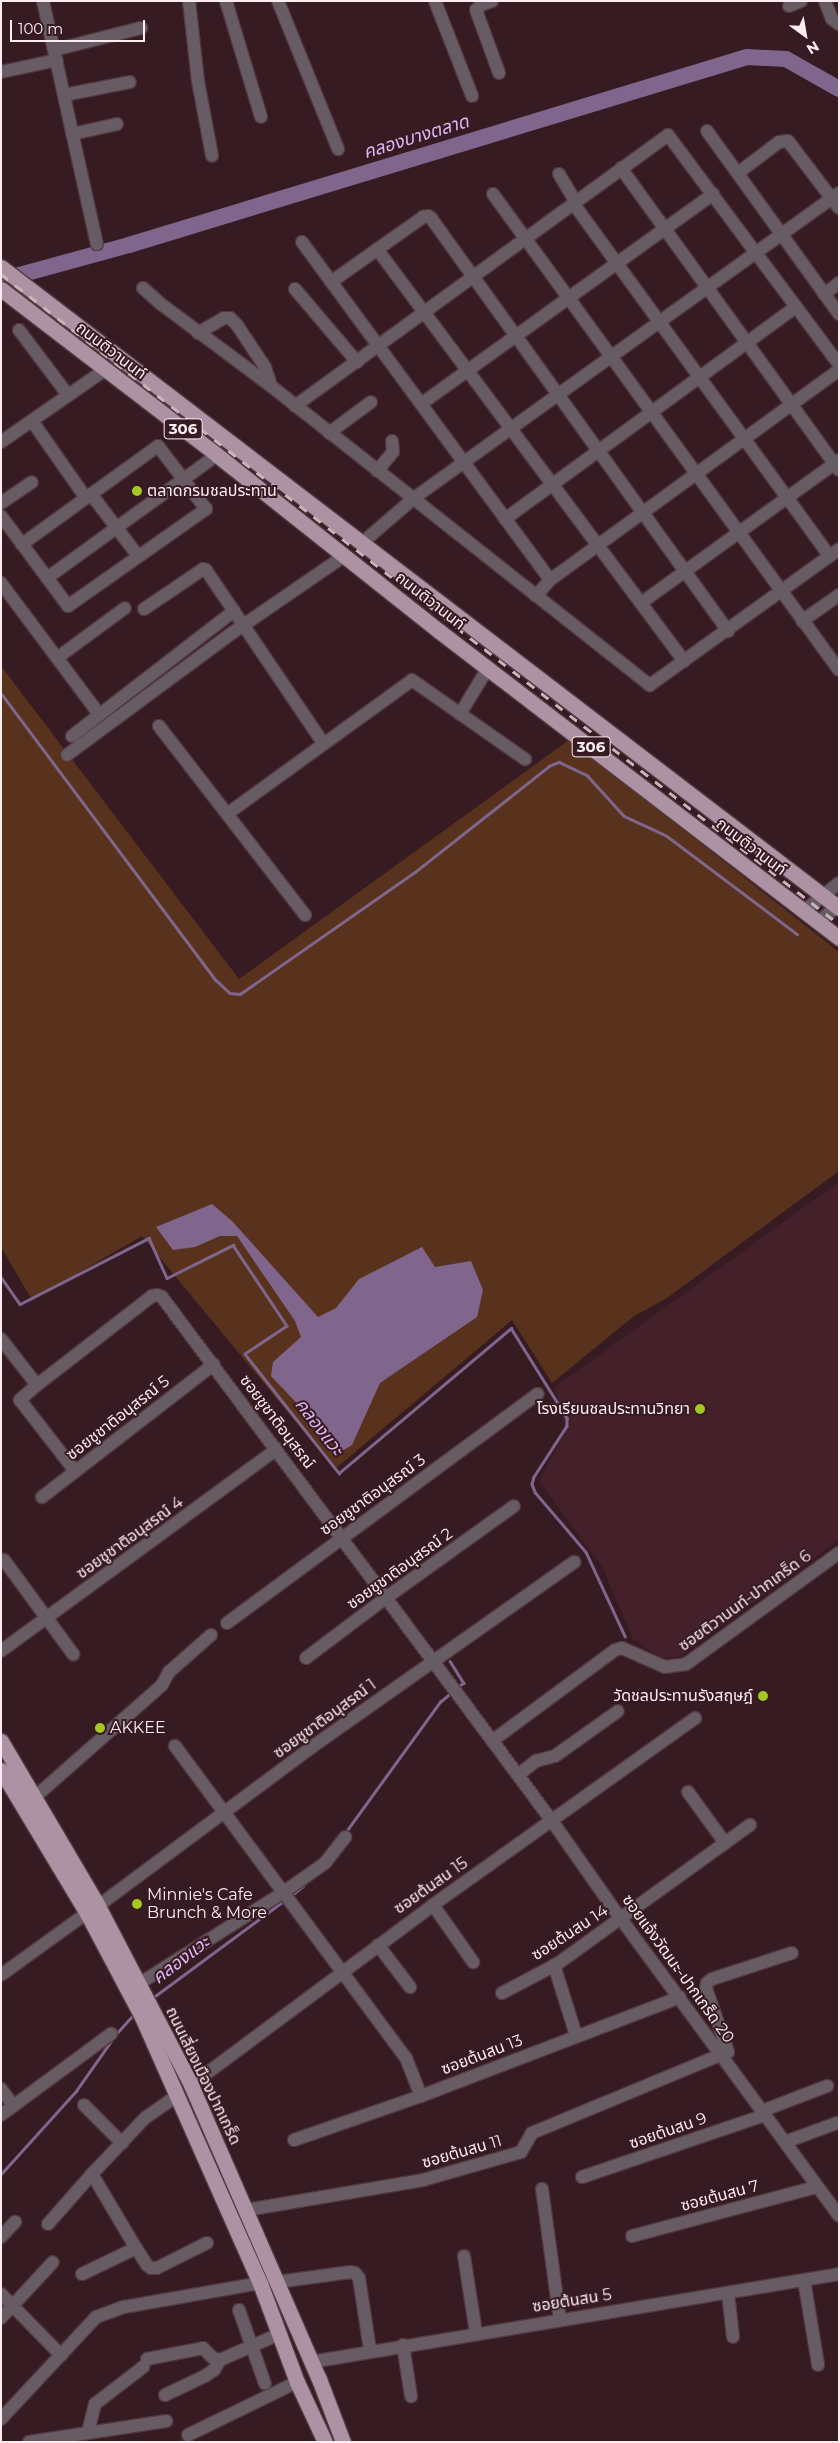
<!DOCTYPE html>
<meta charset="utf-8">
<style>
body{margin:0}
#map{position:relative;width:840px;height:2443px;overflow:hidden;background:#371b23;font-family:Montserrat,"Noto Sans Thai",sans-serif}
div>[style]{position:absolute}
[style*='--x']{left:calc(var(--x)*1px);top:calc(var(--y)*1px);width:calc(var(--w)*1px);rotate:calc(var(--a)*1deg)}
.built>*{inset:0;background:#44202b}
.green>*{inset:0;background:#58321c}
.water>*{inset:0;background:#80668d}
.stream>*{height:2.5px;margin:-1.25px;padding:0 1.25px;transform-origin:1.25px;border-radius:1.25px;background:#80668d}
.river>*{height:16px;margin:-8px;padding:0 8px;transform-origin:8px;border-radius:8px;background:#80668d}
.roads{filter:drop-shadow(1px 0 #533840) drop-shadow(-1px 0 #533840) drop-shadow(0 1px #533840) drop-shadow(0 -1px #533840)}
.minor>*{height:12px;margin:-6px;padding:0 6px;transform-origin:6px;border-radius:6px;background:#685c64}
.major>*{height:15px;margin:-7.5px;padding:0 7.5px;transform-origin:7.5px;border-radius:7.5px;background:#ac92a3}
.rail>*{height:2.5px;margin-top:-1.25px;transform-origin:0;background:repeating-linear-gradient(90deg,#c8b5ba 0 9px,transparent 0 18px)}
.dots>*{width:14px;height:14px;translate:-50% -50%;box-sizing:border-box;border:2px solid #371b23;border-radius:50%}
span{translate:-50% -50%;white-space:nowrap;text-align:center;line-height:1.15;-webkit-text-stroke:4px #371b23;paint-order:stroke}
.shield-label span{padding:1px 4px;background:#371b23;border:1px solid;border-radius:4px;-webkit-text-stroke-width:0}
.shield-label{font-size:15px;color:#fdedf1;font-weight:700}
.street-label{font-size:16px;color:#fdedf1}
.poi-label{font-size:16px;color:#fdedf1}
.left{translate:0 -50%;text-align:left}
.right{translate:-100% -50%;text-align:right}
.water-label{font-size:18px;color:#e1b6f5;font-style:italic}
.frame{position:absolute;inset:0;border:2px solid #fdedf1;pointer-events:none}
.north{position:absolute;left:780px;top:10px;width:50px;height:50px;-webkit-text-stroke:4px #371b23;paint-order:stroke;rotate:148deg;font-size:14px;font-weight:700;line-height:20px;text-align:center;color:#fdedf1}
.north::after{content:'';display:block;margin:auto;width:18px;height:22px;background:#fdedf1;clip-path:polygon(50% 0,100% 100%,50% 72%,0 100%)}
.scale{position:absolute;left:10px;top:20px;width:135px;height:22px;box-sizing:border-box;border:2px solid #fdedf1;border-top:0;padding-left:6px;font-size:15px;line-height:18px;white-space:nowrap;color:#fdedf1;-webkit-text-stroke:4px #371b23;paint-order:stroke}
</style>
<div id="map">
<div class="built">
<i style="clip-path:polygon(839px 1182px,839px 1540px,678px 1657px,660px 1658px,632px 1638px,603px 1568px,539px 1481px,566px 1430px,555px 1387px)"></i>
</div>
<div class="green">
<i style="clip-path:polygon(1px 666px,239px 979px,569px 740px,839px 952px,839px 1171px,667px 1298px,634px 1316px,552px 1383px,512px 1320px,335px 1469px,142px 1236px,32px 1300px,1px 1247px)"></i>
</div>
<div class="water">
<i style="clip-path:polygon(212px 1204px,232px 1221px,318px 1317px,336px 1308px,359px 1279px,422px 1247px,435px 1267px,471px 1261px,483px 1290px,477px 1317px,380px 1383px,352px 1445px,342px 1451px,271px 1376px,273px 1362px,301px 1337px,295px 1321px,237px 1236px,220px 1236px,195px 1247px,173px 1250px,156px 1227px)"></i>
</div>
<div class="stream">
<i style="--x:1;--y:693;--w:359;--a:53.2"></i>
<i style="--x:216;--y:980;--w:19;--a:43"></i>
<i style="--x:230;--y:993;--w:10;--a:6"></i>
<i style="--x:240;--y:994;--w:213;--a:-34.9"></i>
<i style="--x:415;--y:872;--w:171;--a:-38.3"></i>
<i style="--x:549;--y:766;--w:11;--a:-22"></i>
<i style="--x:559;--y:762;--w:31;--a:25"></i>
<i style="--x:587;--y:775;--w:55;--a:47.9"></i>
<i style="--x:624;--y:816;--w:47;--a:24.9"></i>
<i style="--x:667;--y:836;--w:163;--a:37"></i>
<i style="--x:1;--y:1277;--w:33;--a:55"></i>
<i style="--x:20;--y:1304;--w:145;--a:-27.1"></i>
<i style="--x:149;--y:1238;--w:44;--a:65.8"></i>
<i style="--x:167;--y:1278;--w:74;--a:-26.6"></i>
<i style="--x:233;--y:1245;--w:97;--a:56.3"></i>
<i style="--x:287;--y:1326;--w:50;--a:146.3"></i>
<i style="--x:245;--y:1354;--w:152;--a:51.7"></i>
<i style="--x:339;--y:1473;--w:225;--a:-40.1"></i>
<i style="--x:511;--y:1328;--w:106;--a:58.1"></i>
<i style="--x:567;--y:1418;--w:8;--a:90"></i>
<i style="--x:567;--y:1426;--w:61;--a:122.9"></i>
<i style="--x:534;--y:1477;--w:7;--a:106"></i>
<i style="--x:532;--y:1484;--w:9;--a:69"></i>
<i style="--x:535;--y:1492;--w:79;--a:49.6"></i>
<i style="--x:586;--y:1552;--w:93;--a:65.1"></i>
<i style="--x:450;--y:1661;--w:26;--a:58"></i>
<i style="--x:464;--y:1683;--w:7;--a:146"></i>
<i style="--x:345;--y:1833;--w:162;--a:-54.1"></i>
<i style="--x:440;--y:1702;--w:16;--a:-40"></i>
<i style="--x:292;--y:1895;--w:14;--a:-39"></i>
<i style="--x:151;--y:1999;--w:167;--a:-36.5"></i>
<i style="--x:116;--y:2034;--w:27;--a:-48"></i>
<i style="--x:1;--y:2174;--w:112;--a:-47.9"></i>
<i style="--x:76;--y:2091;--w:61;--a:-55"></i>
</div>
<div class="river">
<i style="--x:1;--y:280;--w:133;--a:-15.3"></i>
<i style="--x:129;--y:245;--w:646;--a:-16.92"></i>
<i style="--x:747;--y:57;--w:39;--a:3"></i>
<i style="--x:786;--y:59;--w:61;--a:29.5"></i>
</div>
<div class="roads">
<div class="minor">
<i style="--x:43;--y:1;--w:249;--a:77.5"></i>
<i style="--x:189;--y:1;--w:81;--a:83.6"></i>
<i style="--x:198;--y:81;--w:76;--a:79.4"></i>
<i style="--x:226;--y:1;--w:121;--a:73.2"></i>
<i style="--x:278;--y:1;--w:160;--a:67.9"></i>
<i style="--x:435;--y:1;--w:102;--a:68.7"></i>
<i style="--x:492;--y:1;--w:12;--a:160"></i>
<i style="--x:481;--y:5;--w:7;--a:135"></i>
<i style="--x:476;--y:10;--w:67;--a:69.9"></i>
<i style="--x:825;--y:1;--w:19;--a:69"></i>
<i style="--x:832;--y:19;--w:9;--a:36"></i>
<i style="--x:789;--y:6;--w:13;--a:-23"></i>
<i style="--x:54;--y:50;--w:90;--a:-14.2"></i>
<i style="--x:1;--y:72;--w:57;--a:-12.1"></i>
<i style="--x:64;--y:95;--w:67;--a:-11.1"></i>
<i style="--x:707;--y:131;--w:226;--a:54.2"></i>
<i style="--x:72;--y:134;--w:46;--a:-12.5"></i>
<i style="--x:621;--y:168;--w:372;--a:54.2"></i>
<i style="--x:738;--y:173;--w:51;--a:-37.1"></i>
<i style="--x:779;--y:142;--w:9;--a:-6"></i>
<i style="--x:788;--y:141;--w:84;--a:52.7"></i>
<i style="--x:559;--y:174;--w:31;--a:59"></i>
<i style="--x:493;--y:194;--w:588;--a:53.99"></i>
<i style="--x:573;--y:203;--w:436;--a:54"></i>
<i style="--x:302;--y:242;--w:419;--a:53.7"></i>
<i style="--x:377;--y:249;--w:514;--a:53.31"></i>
<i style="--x:331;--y:282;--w:113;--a:-35.2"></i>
<i style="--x:423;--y:217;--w:5;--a:-11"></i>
<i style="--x:428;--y:216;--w:4;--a:34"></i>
<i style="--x:431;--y:218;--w:509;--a:54.28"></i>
<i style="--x:143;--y:288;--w:24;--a:42"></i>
<i style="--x:161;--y:304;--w:137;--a:36.7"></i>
<i style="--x:271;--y:386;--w:483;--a:38.3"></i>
<i style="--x:650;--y:685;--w:233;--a:-35.7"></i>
<i style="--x:295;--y:289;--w:96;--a:49.7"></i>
<i style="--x:824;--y:294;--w:19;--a:-36"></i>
<i style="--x:19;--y:330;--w:81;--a:53"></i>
<i style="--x:198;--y:333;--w:30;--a:-30"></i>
<i style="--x:224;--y:318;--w:6;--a:0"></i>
<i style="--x:230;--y:318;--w:10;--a:45"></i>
<i style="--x:237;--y:325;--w:50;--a:56.3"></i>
<i style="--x:265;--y:367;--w:20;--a:72"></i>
<i style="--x:421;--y:404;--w:360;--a:-35.7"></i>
<i style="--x:295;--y:406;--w:461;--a:-36"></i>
<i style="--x:668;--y:135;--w:286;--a:53.3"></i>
<i style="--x:32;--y:421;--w:94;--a:55"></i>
<i style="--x:329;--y:433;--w:52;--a:-36.4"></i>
<i style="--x:1;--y:442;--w:128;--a:-34.8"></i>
<i style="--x:377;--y:471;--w:25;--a:-50"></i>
<i style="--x:393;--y:452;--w:11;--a:-95"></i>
<i style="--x:91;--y:494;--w:78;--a:52.8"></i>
<i style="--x:1;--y:503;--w:37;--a:-34"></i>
<i style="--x:1;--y:516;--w:35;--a:53"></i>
<i style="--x:22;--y:544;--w:77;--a:53.4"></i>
<i style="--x:68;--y:606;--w:169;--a:-35.1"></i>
<i style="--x:206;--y:509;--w:79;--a:-127.3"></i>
<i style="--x:158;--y:446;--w:168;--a:144.2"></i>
<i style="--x:505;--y:519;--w:360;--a:-36.1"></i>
<i style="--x:363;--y:542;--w:67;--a:-40.8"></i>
<i style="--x:414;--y:498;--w:523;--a:-35.67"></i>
<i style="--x:47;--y:578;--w:210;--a:-35.9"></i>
<i style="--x:1;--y:583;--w:164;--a:53.2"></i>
<i style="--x:536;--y:596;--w:21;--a:-49"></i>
<i style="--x:550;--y:580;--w:357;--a:-36"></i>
<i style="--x:641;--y:603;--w:244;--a:-35.8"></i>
<i style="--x:144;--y:609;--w:71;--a:-34.1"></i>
<i style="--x:203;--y:569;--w:3;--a:18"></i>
<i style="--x:206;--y:570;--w:209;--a:55.9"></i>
<i style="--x:802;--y:621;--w:45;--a:-35.1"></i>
<i style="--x:57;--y:658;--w:84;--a:-36.3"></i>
<i style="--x:460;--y:714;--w:54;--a:-58.7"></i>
<i style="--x:159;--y:726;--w:239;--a:52.3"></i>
<i style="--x:72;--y:736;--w:205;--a:-37.7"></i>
<i style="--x:67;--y:755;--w:205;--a:-36.5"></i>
<i style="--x:232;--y:633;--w:136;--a:-34.5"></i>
<i style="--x:227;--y:814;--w:228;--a:-35.9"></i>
<i style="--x:412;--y:680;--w:138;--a:35"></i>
<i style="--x:805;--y:910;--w:43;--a:-38.5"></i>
<i style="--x:818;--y:922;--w:27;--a:-39"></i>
<i style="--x:1;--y:1339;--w:58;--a:52"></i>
<i style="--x:37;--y:1385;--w:145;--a:-37.7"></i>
<i style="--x:152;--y:1296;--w:5;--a:-11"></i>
<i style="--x:157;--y:1295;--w:5;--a:22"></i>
<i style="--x:162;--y:1297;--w:653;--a:53.34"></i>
<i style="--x:552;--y:1821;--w:120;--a:54.9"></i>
<i style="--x:621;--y:1919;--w:368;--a:53.7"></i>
<i style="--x:37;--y:1385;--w:23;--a:139"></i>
<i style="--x:20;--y:1400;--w:90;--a:52.2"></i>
<i style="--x:42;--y:1497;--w:217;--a:-37.7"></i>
<i style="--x:4;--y:1560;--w:117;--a:53.7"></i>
<i style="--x:227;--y:1623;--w:386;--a:-36.4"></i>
<i style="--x:1;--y:1651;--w:342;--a:-36.2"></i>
<i style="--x:306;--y:1658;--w:101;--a:-37"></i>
<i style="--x:387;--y:1597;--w:156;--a:-35.6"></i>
<i style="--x:492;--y:1741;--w:153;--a:-36.5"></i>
<i style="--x:615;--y:1650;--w:7;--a:-16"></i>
<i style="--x:622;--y:1648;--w:47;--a:23.8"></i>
<i style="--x:665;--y:1667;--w:21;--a:-8"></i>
<i style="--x:686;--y:1664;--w:189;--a:-36"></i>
<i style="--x:175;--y:1746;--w:388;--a:53.5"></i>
<i style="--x:406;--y:2058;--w:41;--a:68.5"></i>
<i style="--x:518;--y:1775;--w:23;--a:-38"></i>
<i style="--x:536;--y:1761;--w:20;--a:-15"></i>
<i style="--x:555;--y:1756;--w:77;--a:-35.5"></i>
<i style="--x:688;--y:1792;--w:63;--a:54"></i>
<i style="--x:35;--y:1797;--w:169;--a:-41.4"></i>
<i style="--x:162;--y:1685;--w:15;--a:-62"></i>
<i style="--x:169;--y:1672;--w:56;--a:-41.4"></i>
<i style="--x:433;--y:1905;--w:70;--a:54.9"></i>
<i style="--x:98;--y:1906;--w:267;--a:-36.6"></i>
<i style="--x:312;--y:1747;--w:321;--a:-35.2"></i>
<i style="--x:378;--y:1945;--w:53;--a:52.7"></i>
<i style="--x:554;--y:1965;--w:73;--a:72.6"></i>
<i style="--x:1;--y:1975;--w:106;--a:-35.8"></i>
<i style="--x:137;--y:1985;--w:174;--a:-32.3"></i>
<i style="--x:284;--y:1892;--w:50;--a:-35.3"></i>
<i style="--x:325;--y:1863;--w:33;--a:-52"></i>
<i style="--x:502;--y:1993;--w:62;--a:-27.8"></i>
<i style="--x:557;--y:1964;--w:238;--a:-35.8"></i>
<i style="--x:191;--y:2085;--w:302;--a:-36.6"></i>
<i style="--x:433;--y:1905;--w:322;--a:-35.5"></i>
<i style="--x:1;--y:2089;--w:21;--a:53"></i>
<i style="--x:178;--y:2095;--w:40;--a:145.1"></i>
<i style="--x:145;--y:2118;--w:77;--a:133.4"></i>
<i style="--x:92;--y:2174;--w:86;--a:59.3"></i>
<i style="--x:136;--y:2248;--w:20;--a:57"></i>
<i style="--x:147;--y:2265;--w:5;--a:37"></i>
<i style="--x:151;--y:2268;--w:6;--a:0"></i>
<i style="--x:157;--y:2268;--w:56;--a:-26.6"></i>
<i style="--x:84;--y:2105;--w:54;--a:45"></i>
<i style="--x:762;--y:2111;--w:70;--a:-21"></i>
<i style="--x:1;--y:2115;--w:137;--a:-36.4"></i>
<i style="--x:294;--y:2140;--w:134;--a:-19.1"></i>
<i style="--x:421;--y:2096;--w:277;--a:-20.9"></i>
<i style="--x:785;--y:2142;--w:55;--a:-20.1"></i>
<i style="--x:582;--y:2177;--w:193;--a:-18.7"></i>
<i style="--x:542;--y:2189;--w:132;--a:82.2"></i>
<i style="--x:246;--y:2210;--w:180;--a:-9.6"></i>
<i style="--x:423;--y:2180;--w:102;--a:-15.9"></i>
<i style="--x:521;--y:2152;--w:22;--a:-60"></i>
<i style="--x:532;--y:2133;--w:212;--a:-22.5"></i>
<i style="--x:728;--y:2052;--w:68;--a:-109"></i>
<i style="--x:706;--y:1988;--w:5;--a:-79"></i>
<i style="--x:707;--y:1983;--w:6;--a:-39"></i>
<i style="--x:712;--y:1979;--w:84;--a:-18"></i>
<i style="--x:48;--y:2224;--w:67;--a:-48.7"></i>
<i style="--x:632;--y:2236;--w:190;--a:-14.9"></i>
<i style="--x:1;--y:2237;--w:21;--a:-47"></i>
<i style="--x:464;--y:2256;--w:78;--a:81.1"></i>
<i style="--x:82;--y:2274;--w:60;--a:-25.7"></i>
<i style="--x:804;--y:2280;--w:86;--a:80.6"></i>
<i style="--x:277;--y:2282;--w:74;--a:-7.8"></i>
<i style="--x:350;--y:2272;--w:5;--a:11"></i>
<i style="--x:355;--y:2273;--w:6;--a:51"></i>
<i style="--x:359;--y:2278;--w:73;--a:81.3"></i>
<i style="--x:728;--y:2293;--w:44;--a:83.5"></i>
<i style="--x:1;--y:2294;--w:86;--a:45.5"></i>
<i style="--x:239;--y:2310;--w:78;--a:70.6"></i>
<i style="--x:1;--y:2318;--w:76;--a:-47.1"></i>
<i style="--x:403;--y:2345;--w:52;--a:81.1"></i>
<i style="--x:147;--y:2359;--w:57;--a:-11.1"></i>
<i style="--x:203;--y:2348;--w:14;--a:45"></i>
<i style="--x:213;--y:2358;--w:7;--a:16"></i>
<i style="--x:311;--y:2362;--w:535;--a:-9.46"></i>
<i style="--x:165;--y:2395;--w:44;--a:-25.4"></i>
<i style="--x:205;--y:2376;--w:11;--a:-34"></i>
<i style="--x:214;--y:2370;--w:12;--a:-59"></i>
<i style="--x:220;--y:2360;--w:64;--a:-23.8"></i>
<i style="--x:1;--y:2419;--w:139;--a:-47"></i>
<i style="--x:96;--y:2317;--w:30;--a:-20"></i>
<i style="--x:124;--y:2307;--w:138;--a:-10"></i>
<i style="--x:88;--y:2432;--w:29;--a:-76"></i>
<i style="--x:95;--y:2404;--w:61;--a:-37.6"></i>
<i style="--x:188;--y:2435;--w:121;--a:-25.9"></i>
<i style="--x:29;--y:2442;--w:139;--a:-8.7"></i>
</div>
<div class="major">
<i style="--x:1;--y:267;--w:1055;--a:37.41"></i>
<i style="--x:1;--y:289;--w:272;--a:37.5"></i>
<i style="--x:217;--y:455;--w:283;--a:38.4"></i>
<i style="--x:439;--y:631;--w:504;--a:37.51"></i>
<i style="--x:1;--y:1741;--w:191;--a:59.5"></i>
<i style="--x:98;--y:1906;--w:202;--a:62.5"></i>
<i style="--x:191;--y:2085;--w:321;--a:66.5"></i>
<i style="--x:319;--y:2379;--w:67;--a:69.1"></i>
<i style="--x:1;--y:1770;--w:167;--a:59"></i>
<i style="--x:87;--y:1913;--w:118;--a:62.1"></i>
<i style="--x:142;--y:2017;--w:291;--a:66.1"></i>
<i style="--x:260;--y:2283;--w:106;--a:69.5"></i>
<i style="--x:297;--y:2382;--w:66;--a:65"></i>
</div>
</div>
<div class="rail">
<i style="--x:1;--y:274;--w:1061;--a:37.8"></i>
</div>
<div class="dots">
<i style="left:137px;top:491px;background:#a4c824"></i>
<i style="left:700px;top:1409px;background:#a4c824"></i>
<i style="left:763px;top:1696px;background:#a4c824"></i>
<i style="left:100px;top:1728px;background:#a4c824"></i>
<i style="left:137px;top:1904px;background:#a4c824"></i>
</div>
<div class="shield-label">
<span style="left:183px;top:429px">306</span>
<span style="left:591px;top:747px">306</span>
</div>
<div class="street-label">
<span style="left:111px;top:351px;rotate:37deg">ถนนติวานนท์</span>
<span style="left:430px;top:601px;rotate:38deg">ถนนติวานนท์</span>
<span style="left:751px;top:847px;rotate:37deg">ถนนติวานนท์</span>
<span style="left:118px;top:1418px;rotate:-38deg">ซอยชูชาติอนุสรณ์ 5</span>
<span style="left:277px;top:1422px;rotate:53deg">ซอยชูชาติอนุสรณ์</span>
<span style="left:373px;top:1495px;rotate:-36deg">ซอยชูชาติอนุสรณ์ 3</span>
<span style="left:130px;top:1538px;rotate:-36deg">ซอยชูชาติอนุสรณ์ 4</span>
<span style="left:400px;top:1569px;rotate:-36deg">ซอยชูชาติอนุสรณ์ 2</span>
<span style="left:745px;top:1601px;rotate:-36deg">ซอยติวานนท์-ปากเกร็ด 6</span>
<span style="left:325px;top:1719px;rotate:-36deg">ซอยชูชาติอนุสรณ์ 1</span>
<span style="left:431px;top:1886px;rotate:-35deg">ซอยต้นสน 15</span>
<span style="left:570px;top:1933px;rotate:-33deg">ซอยต้นสน 14</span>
<span style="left:678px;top:1969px;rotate:54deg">ซอยแจ้งวัฒนะ-ปากเกร็ด 20</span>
<span style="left:482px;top:2055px;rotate:-21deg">ซอยต้นสน 13</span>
<span style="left:203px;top:2076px;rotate:64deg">ถนนเลี่ยงเมืองปากเกร็ด</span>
<span style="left:668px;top:2131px;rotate:-19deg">ซอยต้นสน 9</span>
<span style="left:462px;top:2152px;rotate:-16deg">ซอยต้นสน 11</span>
<span style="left:720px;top:2196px;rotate:-15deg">ซอยต้นสน 7</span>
<span style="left:572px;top:2301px;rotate:-9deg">ซอยต้นสน 5</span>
</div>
<div class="poi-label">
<span class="left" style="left:147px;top:491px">ตลาดกรมชลประทาน</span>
<span class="right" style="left:690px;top:1409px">โรงเรียนชลประทานวิทยา</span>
<span class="right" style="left:753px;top:1696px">วัดชลประทานรังสฤษฎ์</span>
<span class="left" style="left:110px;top:1728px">AKKEE</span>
<span class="left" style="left:147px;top:1904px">Minnie's Cafe<br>Brunch &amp; More</span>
</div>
<div class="water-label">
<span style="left:416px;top:137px;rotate:-17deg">คลองบางตลาด</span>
<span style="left:319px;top:1427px;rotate:52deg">คลองแวะ</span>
<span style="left:181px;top:1960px;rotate:-37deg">คลองแวะ</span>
</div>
<div class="frame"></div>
<div class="north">N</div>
<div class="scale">100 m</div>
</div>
